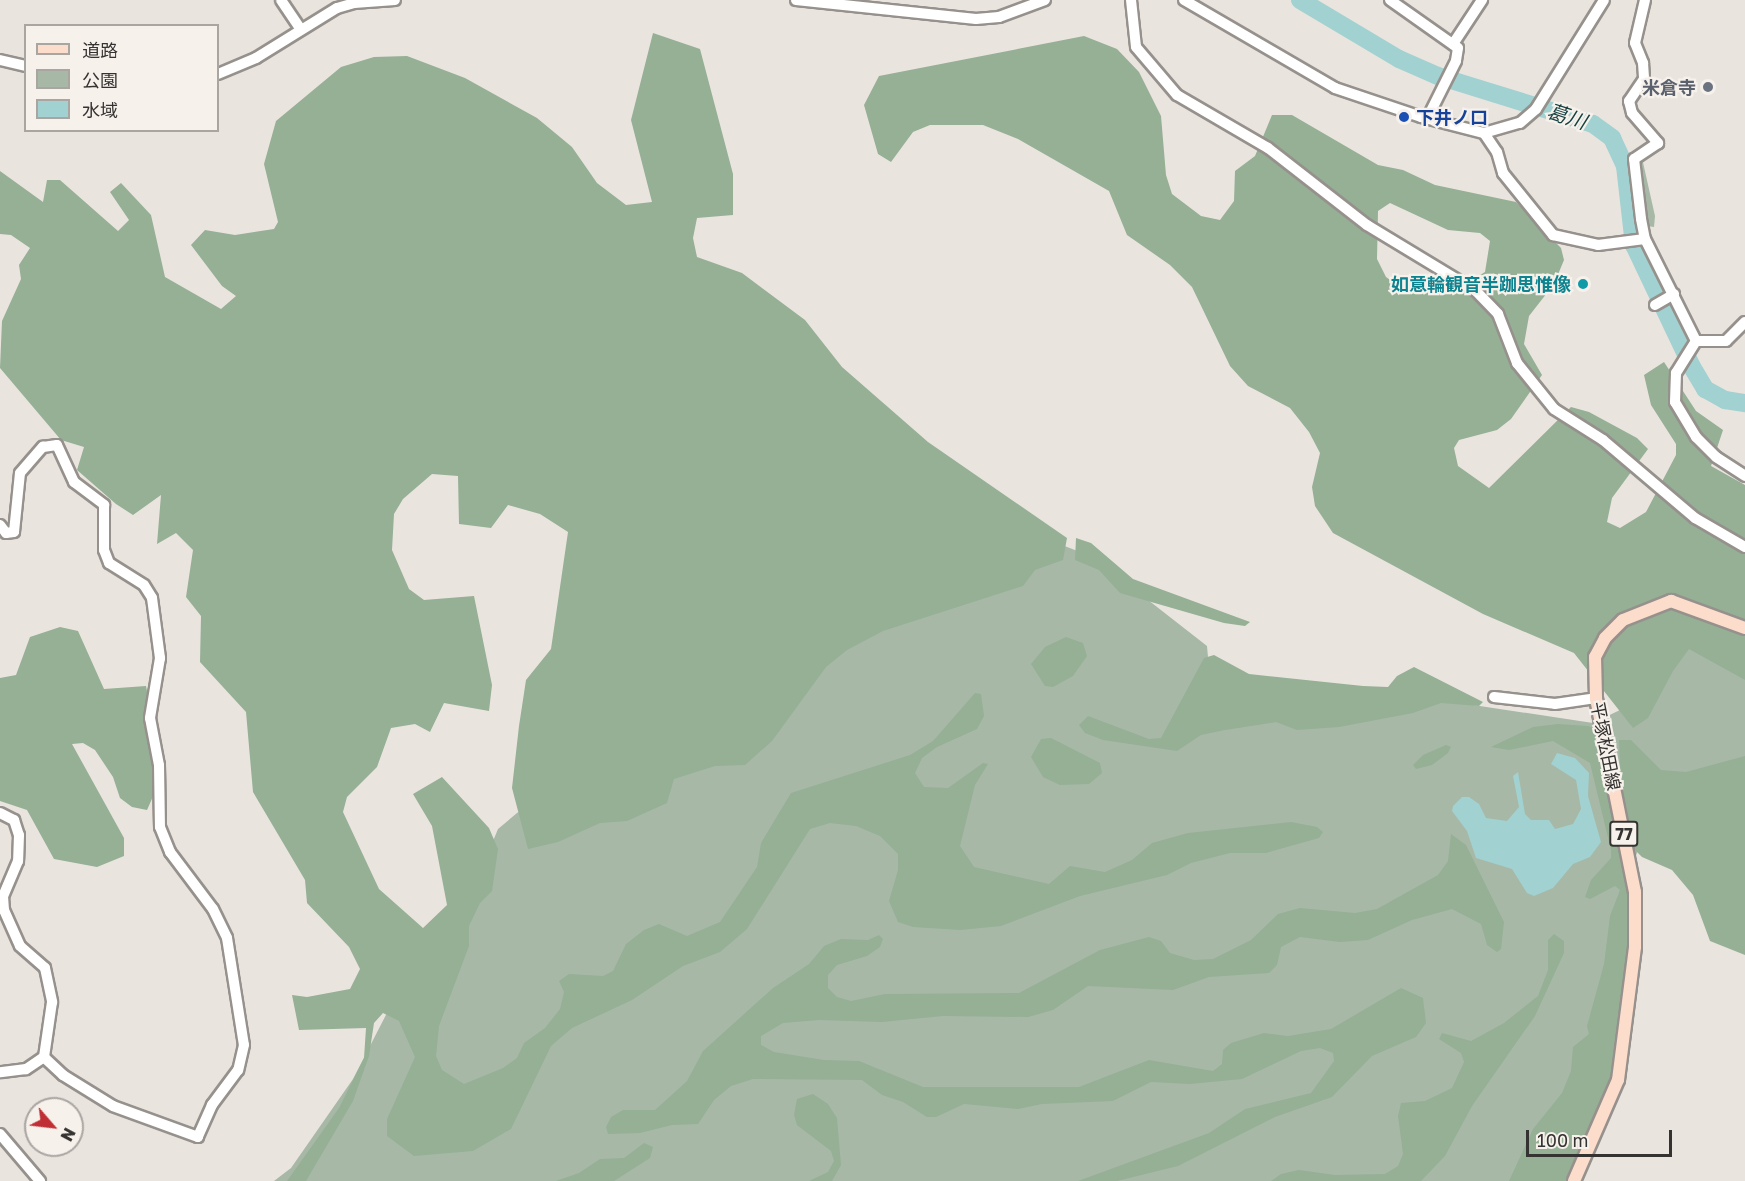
<!DOCTYPE html>
<meta charset="utf-8">
<style>
body{margin:0}
#map{position:relative;width:1745px;height:1181px;overflow:hidden;background:#eae4df;font-family:"Golos Text","Noto Sans JP",sans-serif}
div>[style]{position:absolute}
[style*='--x']{left:calc(var(--x)*1px);top:calc(var(--y)*1px);width:calc(var(--w)*1px);rotate:calc(var(--a)*1deg)}
.green>*{inset:0;background:#a7b8a7}
.forest>*{inset:0;background:#95b094}
.water>*{inset:0;background:#a1d1d0}
.river>*{height:18px;margin:-9px;padding:0 9px;transform-origin:9px;border-radius:9px;background:#a1d1d0}
.roads{filter:drop-shadow(2px 0 #96918c) drop-shadow(-2px 0 #96918c) drop-shadow(0 2px #96918c) drop-shadow(0 -2px #96918c)}
.minor>*{height:10px;margin:-5px;padding:0 5px;transform-origin:5px;border-radius:5px;background:#fff}
.major>*{height:12px;margin:-6px;padding:0 6px;transform-origin:6px;border-radius:6px;background:#fcdccb}
.dots>*{width:16px;height:16px;translate:-50% -50%;box-sizing:border-box;border:3px solid #f7f1ec;border-radius:50%}
span{translate:-50% -50%;white-space:nowrap;text-align:center;line-height:1.15;-webkit-text-stroke:4.5px #f7f1ec;paint-order:stroke}
.shield-label span{padding:2px 4px;background:#f7f1ec;border:2px solid;border-radius:4px;-webkit-text-stroke-width:0}
.shield-label{font-size:16px;color:#353331;font-weight:700}
.worship-label{font-size:18px;color:#5b616d;font-weight:700}
.right{translate:-100% -50%;text-align:right}
.transit-label{font-size:18px;color:#164399;font-weight:700}
.left{translate:0 -50%;text-align:left}
.culture-label{font-size:18px;color:#0d838f;font-weight:700}
.street-label{font-size:18px;color:#353331}
.water-label{font-size:20px;color:#154141;font-style:italic}
.legend{position:absolute;left:24px;top:24px;width:195px;height:108px;box-sizing:border-box;background:#f7f1ec;border:2px solid #a9a5a1;margin:0;padding:8px 10px;list-style:none;font-size:18px;color:#353331}
.legend li{display:flex;align-items:center;gap:12px;height:30px}
.legend b{width:30px;border:2px solid #a9a5a1}
.north{position:absolute;left:24px;top:1097px;width:60px;height:60px;box-sizing:border-box;background:#f7f1ec;border:2px solid #a9a5a1;border-radius:50%;rotate:118deg;font-size:16px;font-weight:700;line-height:24px;text-align:center;color:#353331}
.north::after{content:'';display:block;margin:auto;width:21px;height:27px;background:#bf2f33;clip-path:polygon(50% 0,100% 100%,50% 72%,0 100%)}
.scale{position:absolute;left:1526px;top:1130px;width:146px;height:27px;box-sizing:border-box;border:3px solid #353331;border-top:0;padding-left:8px;font-size:18px;line-height:21px;white-space:nowrap;color:#353331;-webkit-text-stroke:4px #f7f1ec;paint-order:stroke}
</style>
<div id="map">
<div class="green">
<i style="clip-path:polygon(1642px 158px,1655px 216px,1654px 227px,1647px 226px,1643px 203px,1638px 163px)"></i>
<i style="clip-path:polygon(995px 543px,1062px 545px,1093px 557px,1207px 646px,1210px 679px,1427px 698px,1593px 723px,1620px 710px,1642px 639px,1745px 656px,1745px 841px,1642px 840px,1628px 876px,1616px 965px,1540px 1181px,274px 1181px,291px 1168px,353px 1079px,389px 1009px,474px 887px,498px 829px,517px 813px)"></i>
</div>
<div class="forest">
<i style="clip-path:polygon(653px 33px,700px 49px,733px 174px,733px 215px,697px 218px,693px 238px,697px 257px,742px 273px,805px 320px,842px 367px,928px 442px,1067px 538px,1063px 560px,1035px 570px,1023px 586px,883px 631px,847px 650px,826px 667px,772px 741px,745px 765px,715px 766px,674px 779px,667px 803px,627px 821px,600px 823px,558px 842px,528px 849px,512px 788px,519px 726px,526px 680px,551px 649px,568px 532px,540px 514px,508px 505px,491px 528px,459px 524px,458px 476px,432px 474px,403px 499px,394px 514px,392px 550px,409px 589px,424px 600px,474px 596px,492px 685px,489px 711px,444px 703px,430px 732px,415px 724px,391px 728px,377px 767px,347px 797px,343px 812px,379px 889px,423px 928px,447px 905px,432px 826px,413px 794px,442px 777px,489px 828px,498px 849px,492px 891px,480px 903px,469px 926px,469px 946px,439px 1026px,436px 1056px,442px 1070px,464px 1084px,503px 1068px,517px 1058px,524px 1043px,545px 1028px,560px 1009px,564px 992px,559px 981px,569px 974px,603px 976px,613px 971px,626px 944px,644px 930px,659px 924px,687px 936px,720px 922px,757px 867px,761px 843px,791px 793px,910px 755px,933px 741px,975px 693px,981px 694px,984px 716px,977px 729px,937px 747px,922px 758px,915px 773px,924px 787px,948px 788px,983px 763px,988px 764px,975px 785px,960px 846px,974px 867px,1049px 884px,1070px 866px,1105px 872px,1132px 860px,1152px 843px,1188px 833px,1291px 822px,1317px 827px,1323px 832px,1319px 838px,1266px 853px,1230px 853px,1191px 863px,1167px 875px,1080px 896px,1001px 926px,960px 930px,913px 927px,898px 922px,889px 901px,898px 870px,898px 854px,880px 836px,856px 826px,830px 823px,810px 829px,747px 929px,720px 952px,683px 966px,632px 1000px,572px 1028px,551px 1046px,511px 1129px,473px 1151px,414px 1156px,387px 1136px,387px 1119px,415px 1057px,399px 1021px,383px 1013px,374px 1023px,369px 1056px,353px 1101px,306px 1181px,287px 1181px,339px 1108px,364px 1058px,366px 1028px,299px 1030px,292px 995px,307px 997px,350px 989px,360px 969px,349px 947px,307px 903px,305px 880px,253px 792px,246px 712px,200px 662px,201px 616px,186px 597px,193px 550px,176px 533px,157px 544px,161px 495px,133px 515px,116px 504px,77px 470px,84px 447px,61px 440px,0 368px,2px 321px,21px 279px,19px 265px,30px 248px,11px 235px,0 234px,0 171px,43px 202px,47px 180px,60px 180px,118px 231px,129px 220px,110px 192px,121px 183px,151px 215px,165px 277px,221px 309px,236px 296px,222px 286px,191px 245px,205px 230px,235px 235px,274px 229px,278px 222px,264px 164px,276px 121px,341px 67px,374px 57px,407px 56px,465px 78px,537px 118px,572px 147px,597px 183px,626px 205px,652px 202px,631px 120px)"></i>
<i style="clip-path:polygon(evenodd,1084px 36px,1117px 49px,1139px 72px,1161px 116px,1166px 175px,1172px 194px,1201px 216px,1220px 220px,1234px 201px,1235px 171px,1255px 156px,1272px 115px,1292px 115px,1378px 165px,1403px 170px,1435px 185px,1516px 202px,1561px 248px,1564px 260px,1554px 284px,1529px 316px,1524px 344px,1542px 375px,1511px 419px,1497px 430px,1459px 440px,1454px 448px,1458px 466px,1489px 488px,1571px 407px,1589px 412px,1637px 438px,1648px 449px,1612px 498px,1607px 522px,1620px 528px,1646px 512px,1676px 455px,1676px 444px,1651px 405px,1644px 375px,1664px 362px,1696px 411px,1723px 430px,1711px 466px,1745px 485px,1745px 680px,1689px 649px,1673px 671px,1648px 718px,1633px 728px,1574px 653px,1483px 614px,1333px 533px,1315px 506px,1312px 487px,1320px 453px,1309px 432px,1290px 408px,1248px 386px,1230px 366px,1192px 287px,1170px 265px,1127px 235px,1109px 191px,1018px 139px,983px 125px,930px 125px,913px 132px,891px 162px,878px 154px,864px 105px,879px 76px,1084px 36px,1390px 203px,1448px 230px,1480px 233px,1490px 241px,1485px 272px,1457px 289px,1397px 285px,1386px 277px,1377px 259px,1378px 211px,1390px 203px)"></i>
<i style="clip-path:polygon(1076px 538px,1091px 543px,1133px 579px,1250px 622px,1245px 626px,1224px 623px,1120px 593px,1099px 570px,1075px 560px)"></i>
<i style="clip-path:polygon(60px 627px,78px 631px,104px 689px,146px 686px,163px 774px,147px 810px,132px 807px,120px 798px,113px 777px,95px 750px,83px 743px,72px 744px,124px 838px,124px 856px,97px 867px,54px 859px,27px 810px,0 801px,0 678px,16px 675px,30px 637px)"></i>
<i style="clip-path:polygon(1066px 637px,1083px 643px,1087px 656px,1073px 676px,1053px 687px,1045px 686px,1031px 664px,1045px 647px)"></i>
<i style="clip-path:polygon(1214px 655px,1249px 674px,1363px 686px,1388px 687px,1397px 676px,1414px 667px,1483px 702px,1479px 706px,1441px 703px,1413px 713px,1339px 727px,1297px 730px,1276px 722px,1225px 730px,1201px 735px,1177px 751px,1103px 740px,1085px 733px,1079px 725px,1088px 716px,1149px 739px,1161px 738px,1204px 658px)"></i>
<i style="clip-path:polygon(1558px 724px,1588px 726px,1601px 731px,1626px 856px,1632px 918px,1622px 1032px,1610px 1081px,1568px 1181px,1509px 1181px,1533px 1129px,1562px 1093px,1571px 1071px,1573px 1047px,1589px 1034px,1587px 1026px,1604px 964px,1610px 916px,1620px 890px,1615px 886px,1590px 899px,1585px 897px,1591px 880px,1611px 858px,1611px 850px,1590px 763px,1553px 741px,1509px 750px,1491px 747px,1533px 727px)"></i>
<i style="clip-path:polygon(1051px 738px,1100px 763px,1102px 773px,1089px 784px,1060px 785px,1043px 777px,1031px 757px,1041px 739px)"></i>
<i style="clip-path:polygon(1619px 740px,1631px 740px,1661px 770px,1686px 772px,1745px 756px,1745px 955px,1710px 941px,1693px 895px,1672px 870px,1642px 857px,1632px 847px,1622px 804px)"></i>
<i style="clip-path:polygon(1446px 745px,1451px 747px,1448px 753px,1432px 765px,1416px 769px,1413px 765px,1423px 755px)"></i>
<i style="clip-path:polygon(1451px 834px,1466px 845px,1504px 922px,1501px 949px,1497px 952px,1487px 945px,1481px 924px,1452px 909px,1412px 920px,1368px 940px,1340px 942px,1300px 937px,1281px 947px,1277px 965px,1269px 973px,1209px 977px,1173px 990px,1088px 986px,1053px 1010px,1028px 1017px,943px 1016px,882px 1022px,819px 1020px,783px 1023px,761px 1036px,761px 1045px,774px 1052px,824px 1060px,859px 1061px,923px 1087px,1079px 1087px,1149px 1060px,1213px 1071px,1222px 1064px,1223px 1050px,1231px 1043px,1264px 1033px,1288px 1036px,1331px 1029px,1401px 988px,1423px 998px,1426px 1023px,1416px 1037px,1372px 1056px,1332px 1097px,1275px 1117px,1178px 1166px,1117px 1181px,1078px 1181px,1209px 1133px,1245px 1109px,1311px 1093px,1334px 1061px,1333px 1053px,1320px 1048px,1301px 1051px,1242px 1079px,1190px 1084px,1151px 1082px,1113px 1101px,1042px 1104px,1018px 1109px,964px 1104px,936px 1117px,927px 1117px,903px 1102px,882px 1095px,862px 1080px,753px 1079px,731px 1086px,714px 1100px,698px 1124px,672px 1125px,640px 1133px,608px 1134px,606px 1127px,611px 1117px,623px 1110px,655px 1110px,687px 1081px,703px 1051px,773px 988px,809px 964px,824px 946px,841px 939px,868px 940px,879px 935px,883px 939px,880px 947px,867px 956px,837px 965px,828px 975px,828px 988px,837px 997px,851px 1001px,885px 994px,1019px 993px,1100px 950px,1149px 937px,1161px 941px,1170px 953px,1194px 960px,1213px 959px,1251px 940px,1278px 914px,1300px 908px,1355px 913px,1377px 909px,1438px 875px,1448px 861px)"></i>
<i style="clip-path:polygon(1554px 934px,1564px 941px,1564px 953px,1535px 1016px,1472px 1106px,1445px 1156px,1421px 1181px,1271px 1181px,1281px 1174px,1299px 1170px,1335px 1175px,1385px 1174px,1398px 1166px,1403px 1154px,1398px 1116px,1401px 1103px,1425px 1101px,1452px 1088px,1464px 1062px,1461px 1053px,1439px 1039px,1442px 1033px,1471px 1041px,1504px 1023px,1538px 996px,1548px 970px,1548px 940px)"></i>
<i style="clip-path:polygon(813px 1094px,828px 1104px,837px 1118px,841px 1165px,832px 1181px,809px 1181px,828px 1172px,834px 1161px,831px 1151px,797px 1125px,794px 1115px,797px 1099px)"></i>
<i style="clip-path:polygon(644px 1143px,653px 1147px,650px 1158px,614px 1181px,556px 1181px,579px 1173px,600px 1159px,624px 1158px)"></i>
</div>
<div class="water">
<i style="clip-path:polygon(1557px 753px,1575px 758px,1589px 773px,1588px 796px,1601px 842px,1590px 857px,1573px 864px,1553px 888px,1534px 896px,1527px 893px,1512px 869px,1476px 858px,1467px 831px,1452px 811px,1453px 806px,1462px 797px,1469px 797px,1479px 804px,1486px 818px,1507px 821px,1519px 807px,1513px 776px,1518px 772px,1525px 814px,1531px 820px,1549px 820px,1555px 829px,1573px 824px,1581px 809px,1576px 780px,1551px 764px)"></i>
</div>
<div class="river">
<i style="--x:1300;--y:0;--w:115;--a:30.8"></i>
<i style="--x:1399;--y:59;--w:43;--a:23.6"></i>
<i style="--x:1438;--y:76;--w:162;--a:17.2"></i>
<i style="--x:1593;--y:124;--w:24;--a:36"></i>
<i style="--x:1612;--y:138;--w:31;--a:65"></i>
<i style="--x:1625;--y:166;--w:80;--a:83.5"></i>
<i style="--x:1634;--y:245;--w:135;--a:64.6"></i>
<i style="--x:1692;--y:367;--w:26;--a:59"></i>
<i style="--x:1705;--y:389;--w:23;--a:29"></i>
<i style="--x:1725;--y:400;--w:20;--a:9"></i>
</div>
<div class="roads">
<div class="minor">
<i style="--x:281;--y:0;--w:34;--a:56"></i>
<i style="--x:796;--y:0;--w:181;--a:6"></i>
<i style="--x:976;--y:19;--w:23;--a:-5"></i>
<i style="--x:999;--y:17;--w:49;--a:-20.3"></i>
<i style="--x:1131;--y:0;--w:47;--a:83.9"></i>
<i style="--x:1136;--y:47;--w:63;--a:49.5"></i>
<i style="--x:1177;--y:95;--w:105;--a:30.2"></i>
<i style="--x:1268;--y:148;--w:125;--a:37.9"></i>
<i style="--x:1367;--y:225;--w:127;--a:31.2"></i>
<i style="--x:1476;--y:291;--w:32;--a:46"></i>
<i style="--x:1498;--y:314;--w:53;--a:68.8"></i>
<i style="--x:1517;--y:363;--w:59;--a:51.2"></i>
<i style="--x:1554;--y:409;--w:58;--a:32.3"></i>
<i style="--x:1603;--y:440;--w:121;--a:40.3"></i>
<i style="--x:1695;--y:518;--w:58;--a:30.1"></i>
<i style="--x:1184;--y:0;--w:175;--a:30.2"></i>
<i style="--x:1335;--y:88;--w:91;--a:18.6"></i>
<i style="--x:1421;--y:117;--w:65;--a:14.3"></i>
<i style="--x:1484;--y:133;--w:37;--a:-16"></i>
<i style="--x:1520;--y:123;--w:21;--a:-41"></i>
<i style="--x:1536;--y:109;--w:128;--a:-58"></i>
<i style="--x:1390;--y:0;--w:83;--a:35.2"></i>
<i style="--x:1458;--y:48;--w:13;--a:99"></i>
<i style="--x:1456;--y:61;--w:65;--a:116.6"></i>
<i style="--x:1645;--y:0;--w:44;--a:103.1"></i>
<i style="--x:1635;--y:43;--w:22;--a:68"></i>
<i style="--x:1643;--y:63;--w:16;--a:86"></i>
<i style="--x:1644;--y:79;--w:27;--a:124"></i>
<i style="--x:1629;--y:101;--w:12;--a:76"></i>
<i style="--x:1632;--y:113;--w:40;--a:49"></i>
<i style="--x:1658;--y:143;--w:29;--a:146"></i>
<i style="--x:1634;--y:159;--w:60;--a:83.3"></i>
<i style="--x:1641;--y:219;--w:20;--a:79"></i>
<i style="--x:1645;--y:239;--w:114;--a:63.4"></i>
<i style="--x:1453;--y:44;--w:53;--a:-56.6"></i>
<i style="--x:0;--y:60;--w:27;--a:13"></i>
<i style="--x:218;--y:74;--w:41;--a:-22.8"></i>
<i style="--x:256;--y:58;--w:95;--a:-31.7"></i>
<i style="--x:337;--y:8;--w:18;--a:-16"></i>
<i style="--x:354;--y:3;--w:41;--a:-4.2"></i>
<i style="--x:1484;--y:133;--w:23;--a:56"></i>
<i style="--x:1497;--y:152;--w:22;--a:74"></i>
<i style="--x:1503;--y:173;--w:80;--a:51.1"></i>
<i style="--x:1553;--y:235;--w:46;--a:12.5"></i>
<i style="--x:1598;--y:245;--w:47;--a:-7.3"></i>
<i style="--x:1655;--y:305;--w:22;--a:-30"></i>
<i style="--x:1696;--y:341;--w:38;--a:122"></i>
<i style="--x:1676;--y:373;--w:29;--a:92"></i>
<i style="--x:1675;--y:402;--w:41;--a:59"></i>
<i style="--x:1696;--y:437;--w:28;--a:45"></i>
<i style="--x:1716;--y:457;--w:35;--a:33"></i>
<i style="--x:1696;--y:341;--w:30;--a:0"></i>
<i style="--x:1726;--y:341;--w:27;--a:-45"></i>
<i style="--x:0;--y:525;--w:10;--a:53"></i>
<i style="--x:6;--y:533;--w:8;--a:-7"></i>
<i style="--x:14;--y:532;--w:59;--a:-84.2"></i>
<i style="--x:20;--y:473;--w:35;--a:-49"></i>
<i style="--x:43;--y:447;--w:14;--a:-8"></i>
<i style="--x:57;--y:445;--w:41;--a:65.3"></i>
<i style="--x:74;--y:482;--w:38;--a:37"></i>
<i style="--x:104;--y:505;--w:45;--a:90"></i>
<i style="--x:104;--y:550;--w:14;--a:69"></i>
<i style="--x:109;--y:563;--w:41;--a:32.2"></i>
<i style="--x:144;--y:585;--w:15;--a:58"></i>
<i style="--x:152;--y:598;--w:61;--a:82.4"></i>
<i style="--x:160;--y:658;--w:61;--a:99.5"></i>
<i style="--x:150;--y:718;--w:48;--a:79.2"></i>
<i style="--x:159;--y:765;--w:62;--a:89.1"></i>
<i style="--x:160;--y:827;--w:27;--a:68"></i>
<i style="--x:170;--y:852;--w:71;--a:53"></i>
<i style="--x:213;--y:909;--w:32;--a:64"></i>
<i style="--x:227;--y:938;--w:108;--a:81"></i>
<i style="--x:244;--y:1045;--w:26;--a:103"></i>
<i style="--x:238;--y:1070;--w:44;--a:126.6"></i>
<i style="--x:212;--y:1105;--w:35;--a:114"></i>
<i style="--x:198;--y:1137;--w:90;--a:-160"></i>
<i style="--x:113;--y:1106;--w:59;--a:-148.2"></i>
<i style="--x:63;--y:1075;--w:26;--a:-137"></i>
<i style="--x:1494;--y:697;--w:61;--a:6.5"></i>
<i style="--x:1555;--y:704;--w:41;--a:-8.3"></i>
<i style="--x:0;--y:813;--w:16;--a:27"></i>
<i style="--x:14;--y:820;--w:16;--a:72"></i>
<i style="--x:19;--y:835;--w:26;--a:92"></i>
<i style="--x:18;--y:861;--w:38;--a:113"></i>
<i style="--x:3;--y:896;--w:14;--a:86"></i>
<i style="--x:4;--y:910;--w:39;--a:66"></i>
<i style="--x:20;--y:946;--w:33;--a:41"></i>
<i style="--x:45;--y:968;--w:35;--a:78"></i>
<i style="--x:52;--y:1002;--w:56;--a:98.3"></i>
<i style="--x:44;--y:1057;--w:22;--a:146"></i>
<i style="--x:26;--y:1069;--w:26;--a:173"></i>
<i style="--x:0;--y:1134;--w:62;--a:49.6"></i>
</div>
<div class="major">
<i style="--x:1574;--y:1181;--w:110;--a:-66.5"></i>
<i style="--x:1618;--y:1080;--w:134;--a:-82.7"></i>
<i style="--x:1635;--y:947;--w:55;--a:-90"></i>
<i style="--x:1635;--y:892;--w:198;--a:-101.4"></i>
<i style="--x:1596;--y:698;--w:41;--a:-91.4"></i>
<i style="--x:1595;--y:657;--w:21;--a:-62"></i>
<i style="--x:1605;--y:638;--w:25;--a:-45"></i>
<i style="--x:1623;--y:620;--w:52;--a:-21.6"></i>
<i style="--x:1671;--y:601;--w:79;--a:20"></i>
</div>
</div>
<div class="dots">
<i style="left:1708px;top:87px;background:#6b7280"></i>
<i style="left:1404px;top:117px;background:#1a4fb4"></i>
<i style="left:1583px;top:284px;background:#0f9aa8"></i>
</div>
<div class="shield-label">
<span style="left:1624px;top:834px">77</span>
</div>
<div class="worship-label">
<span class="right" style="left:1696px;top:87px">米倉寺</span>
</div>
<div class="transit-label">
<span class="left" style="left:1416px;top:117px">下井ノ口</span>
</div>
<div class="culture-label">
<span class="right" style="left:1571px;top:284px">如意輪観音半跏思惟像</span>
</div>
<div class="street-label">
<span style="left:1606px;top:746px;rotate:79deg">平塚松田線</span>
</div>
<div class="water-label">
<span style="left:1567px;top:116px;rotate:18deg">葛川</span>
</div>
<ul class="legend">
<li><b style="height:8px;background:#fcdccb"></b>道路</li>
<li><b style="height:16px;background:#a7b8a7"></b>公園</li>
<li><b style="height:16px;background:#a1d1d0"></b>水域</li>
</ul>
<div class="north">N</div>
<div class="scale">100 m</div>
</div>
